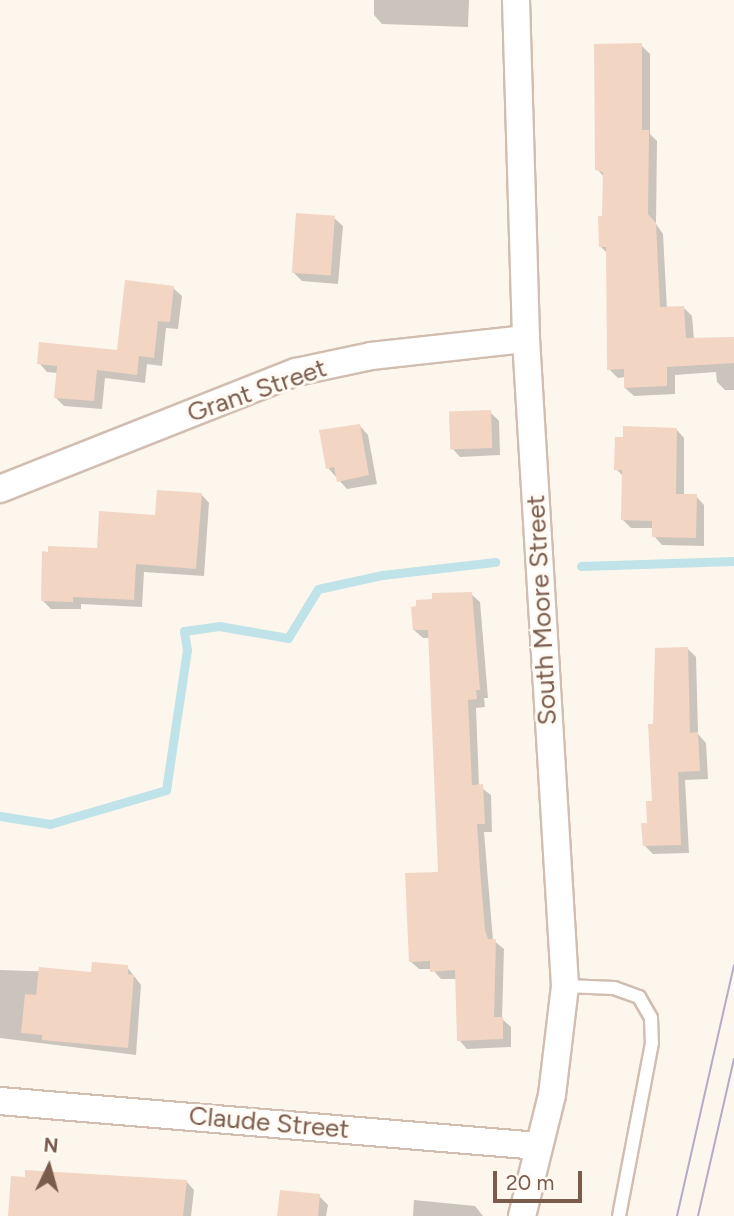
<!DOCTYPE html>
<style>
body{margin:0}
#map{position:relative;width:734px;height:1216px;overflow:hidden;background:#fdf6ec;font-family:Figtree,sans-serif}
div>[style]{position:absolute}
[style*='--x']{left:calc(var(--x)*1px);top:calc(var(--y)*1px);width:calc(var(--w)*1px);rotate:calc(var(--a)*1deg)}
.shadow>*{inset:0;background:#0003}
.stream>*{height:9px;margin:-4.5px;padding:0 4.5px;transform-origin:4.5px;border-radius:4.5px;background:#bfe3e8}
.building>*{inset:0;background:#f3d5c3;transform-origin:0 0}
.roads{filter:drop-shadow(2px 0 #d1beb0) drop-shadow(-2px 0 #d1beb0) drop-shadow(0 2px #d1beb0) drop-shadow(0 -2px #d1beb0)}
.lane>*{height:12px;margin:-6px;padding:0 6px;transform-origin:6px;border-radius:6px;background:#fff}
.street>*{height:26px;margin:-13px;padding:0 13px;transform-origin:13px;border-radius:13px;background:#fff}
.tram>*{height:2px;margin:-1px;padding:0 1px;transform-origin:1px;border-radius:1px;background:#b9a8c9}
span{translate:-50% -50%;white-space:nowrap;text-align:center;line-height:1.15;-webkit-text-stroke:6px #fffaf3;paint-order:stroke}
.street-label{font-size:26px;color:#7a5c4d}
.north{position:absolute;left:14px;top:1132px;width:70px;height:70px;-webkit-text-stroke:5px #fffaf3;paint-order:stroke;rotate:5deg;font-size:19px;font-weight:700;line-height:28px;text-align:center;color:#7a5c4d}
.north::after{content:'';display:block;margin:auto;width:24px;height:32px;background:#7a5c4d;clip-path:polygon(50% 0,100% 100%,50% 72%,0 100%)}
.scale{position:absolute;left:493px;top:1171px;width:89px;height:32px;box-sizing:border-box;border:4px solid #7a5c4d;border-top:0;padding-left:9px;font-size:21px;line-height:24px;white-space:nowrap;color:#7a5c4d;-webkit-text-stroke:5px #fffaf3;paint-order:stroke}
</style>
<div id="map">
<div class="shadow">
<i style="clip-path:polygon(374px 0,469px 0,468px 27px,382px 24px,374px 15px)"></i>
<i style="clip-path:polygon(641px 45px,650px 54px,650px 134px,657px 141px,656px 224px,663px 234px,667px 309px,684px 308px,692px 316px,694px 340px,734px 339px,734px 390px,725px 390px,717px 382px,716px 372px,675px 375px,675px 394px,634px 396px,625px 388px,625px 377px,618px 378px,609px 369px,608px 254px,601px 247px,604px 177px,597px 169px)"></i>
<i style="clip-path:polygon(334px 218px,343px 226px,338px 284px,302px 281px,293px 272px)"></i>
<i style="clip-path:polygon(173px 288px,182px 296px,178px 329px,166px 328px,162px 366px,147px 364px,145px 383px,105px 378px,102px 409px,64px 406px,56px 398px,58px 373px,47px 372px,39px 363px,119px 352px)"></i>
<i style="clip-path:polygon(490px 412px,499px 421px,500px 455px,460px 457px,452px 448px)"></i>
<i style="clip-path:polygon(360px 426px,368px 435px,377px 484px,347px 489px,328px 468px)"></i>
<i style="clip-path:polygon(676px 429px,684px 438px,684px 496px,696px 496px,704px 505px,704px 546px,662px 545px,654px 536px,654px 528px,631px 528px,623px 520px,623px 476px,616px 469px)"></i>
<i style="clip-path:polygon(201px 494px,209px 503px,204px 576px,144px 572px,142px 607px,81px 604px,81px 609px,51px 609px,42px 600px,99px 550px)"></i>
<i style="clip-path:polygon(471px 594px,480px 602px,488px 698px,484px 698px,485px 707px,476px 708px,479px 786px,491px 795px,492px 832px,484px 832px,493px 940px,504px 949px,502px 1019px,511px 1027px,511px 1047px,467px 1049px,459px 1040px,457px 979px,441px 979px,432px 969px,419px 969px,410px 961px,440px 873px,430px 638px,423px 638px,414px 630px)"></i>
<i style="clip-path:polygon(688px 649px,696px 657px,698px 734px,706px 743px,708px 779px,685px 780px,689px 853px,653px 854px,645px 846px,654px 802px,655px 725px)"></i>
<i style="clip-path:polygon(127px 967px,141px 985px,136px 1055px,0 1038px,0 970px,92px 973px)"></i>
<i style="clip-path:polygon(186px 1181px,194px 1190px,191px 1216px,10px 1216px)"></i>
<i style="clip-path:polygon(319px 1196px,328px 1205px,326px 1216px,279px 1216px)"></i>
<i style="clip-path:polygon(414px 1200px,475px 1206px,483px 1216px,413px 1216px)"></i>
</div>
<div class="stream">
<i style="--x:581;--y:566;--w:153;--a:-1.9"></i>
<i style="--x:0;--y:816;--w:51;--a:9.1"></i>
<i style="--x:50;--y:824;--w:121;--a:-16.3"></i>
<i style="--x:166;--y:790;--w:142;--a:-81.5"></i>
<i style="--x:187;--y:650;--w:19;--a:-99"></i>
<i style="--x:184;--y:631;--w:35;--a:-8"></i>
<i style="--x:219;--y:626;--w:70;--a:9.9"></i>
<i style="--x:288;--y:638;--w:57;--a:-58.5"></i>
<i style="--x:318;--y:589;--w:66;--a:-12.3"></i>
<i style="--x:382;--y:575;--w:114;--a:-6.6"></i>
</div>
<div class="building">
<i style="clip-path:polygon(642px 43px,642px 130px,649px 130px,648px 214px,656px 223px,660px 307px,684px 306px,686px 338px,734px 337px,734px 363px,667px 367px,667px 386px,624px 388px,624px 369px,607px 370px,606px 247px,599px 247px,598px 216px,602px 216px,603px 172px,595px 170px,594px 44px)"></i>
<i style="left:296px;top:213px;width:39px;height:60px;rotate:4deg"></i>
<i style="clip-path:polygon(125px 280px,174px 286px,170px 322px,158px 321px,154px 358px,139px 356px,137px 375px,97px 370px,94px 401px,54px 398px,57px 366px,37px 364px,39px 342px,117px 350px)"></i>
<i style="left:491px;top:410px;width:38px;height:42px;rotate:88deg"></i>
<i style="clip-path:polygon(360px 424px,369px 475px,337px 482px,334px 467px,326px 469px,319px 430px)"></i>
<i style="clip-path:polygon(623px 426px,677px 428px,676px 494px,697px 494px,696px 538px,652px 537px,652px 521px,621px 520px,622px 470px,614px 470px,615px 437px,623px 437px)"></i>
<i style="clip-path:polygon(157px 490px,202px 493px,196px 569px,136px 564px,134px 600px,73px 597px,73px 602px,41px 601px,42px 551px,48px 552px,48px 546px,97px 548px,99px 511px,155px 515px)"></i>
<i style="clip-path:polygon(472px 592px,480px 690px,476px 690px,477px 699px,468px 700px,472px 785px,483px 784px,485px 824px,477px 824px,480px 870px,485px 930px,488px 939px,496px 939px,494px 1017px,503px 1017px,503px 1039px,457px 1041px,455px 970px,430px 972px,430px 961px,409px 962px,405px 873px,438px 872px,428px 630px,413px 630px,411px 607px,416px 606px,416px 600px,432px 599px,432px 593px)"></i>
<i style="clip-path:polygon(688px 647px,690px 733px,698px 732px,700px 771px,678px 772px,681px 845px,643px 846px,641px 823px,647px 823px,646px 801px,652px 801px,648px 724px,653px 724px,655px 648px)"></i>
<i style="clip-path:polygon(92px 962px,128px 965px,128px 974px,134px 975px,128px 1048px,42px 1040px,42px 1035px,21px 1033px,25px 994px,36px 995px,39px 967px,91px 972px)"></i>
<i style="clip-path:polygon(25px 1170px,187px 1180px,183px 1216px,8px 1216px,11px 1176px,25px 1177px)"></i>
<i style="clip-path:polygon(280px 1190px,320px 1194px,318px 1216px,277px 1216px)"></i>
</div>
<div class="roads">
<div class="lane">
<i style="--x:565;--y:986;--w:49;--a:2.3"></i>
<i style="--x:614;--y:988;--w:27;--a:20"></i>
<i style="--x:639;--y:997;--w:24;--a:60"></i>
<i style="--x:651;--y:1018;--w:25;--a:88"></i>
<i style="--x:652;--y:1043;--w:176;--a:100.8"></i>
</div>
<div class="street">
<i style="--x:516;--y:0;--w:339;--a:88.3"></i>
<i style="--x:526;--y:339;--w:648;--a:86.55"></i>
<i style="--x:565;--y:986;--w:110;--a:96.8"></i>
<i style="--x:552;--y:1095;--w:125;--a:103.9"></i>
<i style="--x:0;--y:489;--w:318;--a:-21.6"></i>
<i style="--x:296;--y:372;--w:77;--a:-12"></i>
<i style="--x:371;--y:356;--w:156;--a:-6.3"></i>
<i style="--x:0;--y:1101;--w:540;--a:4.78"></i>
</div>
</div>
<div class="tram">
<i style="--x:677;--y:1216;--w:257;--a:-77.2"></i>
<i style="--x:698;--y:1216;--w:161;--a:-77.1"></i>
</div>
<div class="street-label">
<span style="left:257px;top:391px;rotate:-19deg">Grant Street</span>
<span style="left:542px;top:610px;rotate:-93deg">South Moore Street</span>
<span style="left:269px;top:1123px;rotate:5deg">Claude Street</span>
</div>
<div class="north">N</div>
<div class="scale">20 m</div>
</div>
